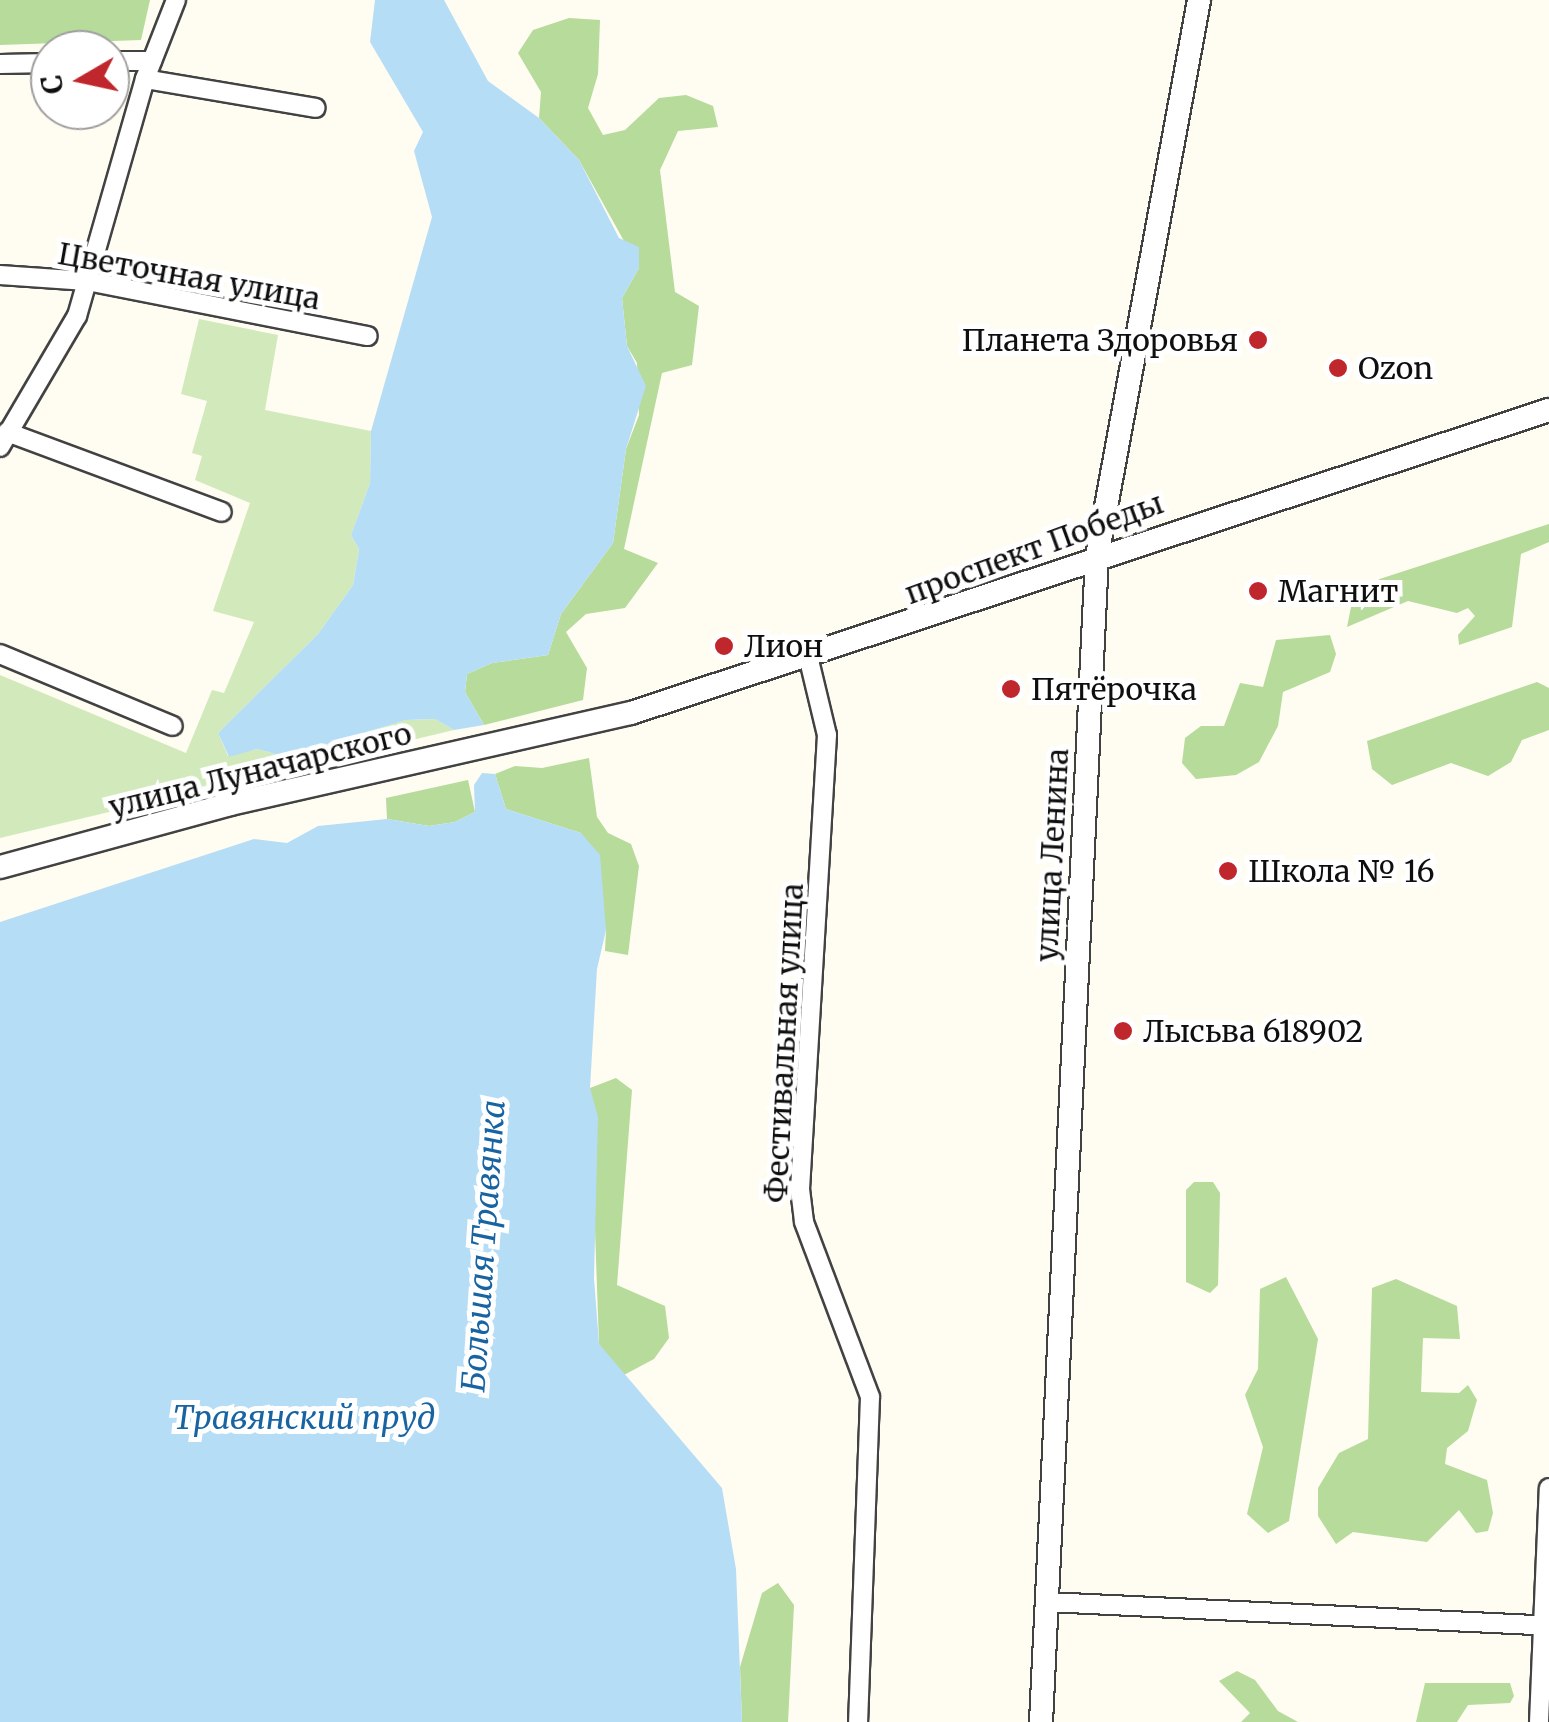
<!DOCTYPE html>
<meta charset="utf-8">
<style>
body{margin:0}
#map{position:relative;width:1549px;height:1722px;overflow:hidden;background:#fffcf2;font-family:Merriweather,serif}
div>[style]{position:absolute}
[style*='--x']{left:calc(var(--x)*1px);top:calc(var(--y)*1px);width:calc(var(--w)*1px);rotate:calc(var(--a)*1deg)}
.green>*{inset:0;background:#d2eabb}
.forest>*{inset:0;background:#b6db9a}
.water>*{inset:0;background:#b6ddf6}
.roads{filter:drop-shadow(2px 0 #424242) drop-shadow(-2px 0 #424242) drop-shadow(0 2px #424242) drop-shadow(0 -2px #424242)}
.minor>*{height:18px;margin:-9px;padding:0 9px;transform-origin:9px;border-radius:9px;background:#fff}
.tertiary>*{height:22px;margin:-11px;padding:0 11px;transform-origin:11px;border-radius:11px;background:#fff}
.dots>*{width:28px;height:28px;translate:-50% -50%;box-sizing:border-box;border:5px solid #fff;border-radius:50%}
span{translate:-50% -50%;white-space:nowrap;text-align:center;line-height:1.15;-webkit-text-stroke:10px #fff;paint-order:stroke}
.street-label{font-size:30px;color:#0f0f0f}
.poi-label{font-size:30px;color:#0f0f0f}
.right{translate:-100% -50%;text-align:right}
.left{translate:0 -50%;text-align:left}
.water-label{font-size:32px;color:#1864a2;font-style:italic}
.north{position:absolute;left:30px;top:30px;width:100px;height:100px;box-sizing:border-box;background:#fff;border:2px solid #9f9f9f;border-radius:50%;rotate:261deg;font-size:28px;font-weight:700;line-height:40px;text-align:center;color:#0f0f0f}
.north::after{content:'';display:block;margin:auto;width:35px;height:45px;background:#c0272c;clip-path:polygon(50% 0,100% 100%,50% 72%,0 100%)}
</style>
<div id="map">
<div class="green">
<i style="clip-path:polygon(199px 319px,278px 335px,265px 410px,371px 431px,370px 483px,351px 535px,359px 549px,353px 585px,318px 634px,218px 733px,228px 756px,257px 749px,279px 755px,308px 750px,406px 720px,435px 719px,454px 730px,0 838px,0 675px,186px 753px,212px 690px,224px 693px,254px 622px,213px 611px,250px 503px,195px 480px,202px 456px,192px 453px,207px 401px,181px 394px)"></i>
</div>
<div class="forest">
<i style="clip-path:polygon(0 0,150px 0,141px 40px,0 45px)"></i>
<i style="clip-path:polygon(569px 18px,600px 20px,598px 74px,588px 108px,603px 135px,625px 130px,659px 98px,686px 95px,713px 106px,718px 127px,678px 131px,660px 170px,675px 292px,699px 306px,692px 365px,662px 373px,624px 549px,658px 563px,625px 608px,586px 614px,566px 632px,587px 668px,583px 700px,484px 725px,465px 692px,467px 674px,492px 663px,548px 655px,561px 614px,613px 543px,626px 449px,639px 415px,637px 363px,627px 346px,622px 298px,639px 268px,579px 160px,539px 118px,541px 92px,518px 53px,533px 30px)"></i>
<i style="clip-path:polygon(1549px 524px,1549px 542px,1521px 554px,1512px 627px,1459px 645px,1458px 635px,1475px 616px,1468px 608px,1457px 613px,1408px 601px,1347px 627px,1355px 587px)"></i>
<i style="clip-path:polygon(1330px 635px,1336px 654px,1330px 672px,1283px 692px,1278px 726px,1259px 762px,1236px 775px,1196px 779px,1182px 763px,1185px 738px,1201px 726px,1224px 726px,1240px 683px,1263px 687px,1276px 640px)"></i>
<i style="clip-path:polygon(1537px 682px,1549px 688px,1549px 730px,1522px 740px,1511px 762px,1488px 776px,1451px 763px,1392px 785px,1372px 769px,1367px 741px)"></i>
<i style="clip-path:polygon(589px 758px,597px 817px,608px 833px,631px 844px,639px 866px,628px 955px,605px 951px,606px 930px,581px 833px,506px 809px,495px 774px,515px 766px,542px 768px)"></i>
<i style="clip-path:polygon(468px 780px,475px 812px,455px 822px,429px 826px,387px 819px,386px 798px)"></i>
<i style="clip-path:polygon(616px 1078px,632px 1090px,617px 1285px,665px 1306px,669px 1338px,654px 1359px,622px 1376px,599px 1344px,590px 1088px)"></i>
<i style="clip-path:polygon(1194px 1182px,1213px 1182px,1220px 1193px,1218px 1285px,1210px 1293px,1186px 1282px,1186px 1190px)"></i>
<i style="clip-path:polygon(1286px 1277px,1318px 1339px,1289px 1521px,1268px 1533px,1247px 1514px,1263px 1447px,1245px 1395px,1258px 1369px,1260px 1289px)"></i>
<i style="clip-path:polygon(1396px 1279px,1457px 1306px,1460px 1339px,1423px 1338px,1421px 1392px,1459px 1393px,1468px 1385px,1477px 1400px,1468px 1431px,1447px 1448px,1445px 1464px,1487px 1480px,1493px 1513px,1488px 1531px,1476px 1533px,1459px 1510px,1427px 1542px,1353px 1532px,1336px 1544px,1318px 1516px,1318px 1488px,1339px 1453px,1368px 1439px,1372px 1288px)"></i>
<i style="clip-path:polygon(778px 1583px,794px 1605px,788px 1722px,742px 1722px,740px 1667px,762px 1593px)"></i>
<i style="clip-path:polygon(1237px 1671px,1255px 1680px,1278px 1711px,1298px 1722px,1241px 1722px,1250px 1713px,1219px 1681px)"></i>
<i style="clip-path:polygon(1425px 1683px,1510px 1683px,1514px 1696px,1510px 1703px,1468px 1705px,1457px 1722px,1416px 1722px)"></i>
</div>
<div class="water">
<i style="clip-path:polygon(375px 0,444px 0,488px 81px,539px 118px,579px 160px,619px 238px,639px 247px,639px 268px,622px 298px,627px 346px,646px 386px,626px 449px,613px 543px,561px 614px,548px 655px,492px 663px,467px 674px,465px 692px,484px 725px,454px 730px,435px 719px,406px 720px,308px 750px,279px 755px,257px 749px,229px 757px,218px 733px,318px 634px,353px 585px,359px 549px,351px 535px,370px 483px,371px 431px,432px 217px,414px 151px,423px 132px,370px 42px)"></i>
<i style="clip-path:polygon(482px 773px,495px 774px,506px 809px,581px 833px,600px 855px,606px 930px,597px 969px,590px 1088px,598px 1117px,594px 1278px,599px 1344px,722px 1488px,736px 1569px,742px 1722px,0 1722px,0 922px,254px 839px,287px 843px,318px 826px,387px 819px,429px 826px,455px 822px,475px 812px,474px 785px)"></i>
</div>
<div class="roads">
<div class="minor">
<i style="--x:110;--y:61;--w:42;--a:0"></i>
<i style="--x:0;--y:64;--w:50;--a:-1.1"></i>
<i style="--x:145;--y:79;--w:173;--a:9.6"></i>
<i style="--x:0;--y:275;--w:87;--a:3.9"></i>
<i style="--x:87;--y:281;--w:286;--a:11.1"></i>
<i style="--x:7;--y:432;--w:229;--a:20.4"></i>
<i style="--x:0;--y:447;--w:152;--a:-59.6"></i>
<i style="--x:77;--y:316;--w:247;--a:-74"></i>
<i style="--x:145;--y:79;--w:85;--a:-68.6"></i>
<i style="--x:0;--y:654;--w:187;--a:22.6"></i>
<i style="--x:808;--y:656;--w:81;--a:76.5"></i>
<i style="--x:827;--y:735;--w:455;--a:93.4"></i>
<i style="--x:800;--y:1189;--w:33;--a:83"></i>
<i style="--x:804;--y:1222;--w:187;--a:69.3"></i>
<i style="--x:870;--y:1397;--w:325;--a:92.1"></i>
<i style="--x:1047;--y:1602;--w:496;--a:2.7"></i>
<i style="--x:1539;--y:1722;--w:234;--a:-87.6"></i>
</div>
<div class="tertiary">
<i style="--x:0;--y:867;--w:238;--a:-15.3"></i>
<i style="--x:230;--y:804;--w:411;--a:-12.8"></i>
<i style="--x:631;--y:713;--w:967;--a:-18.27"></i>
<i style="--x:1041;--y:1722;--w:1167;--a:-87.25"></i>
<i style="--x:1097;--y:556;--w:565;--a:-79.6"></i>
</div>
</div>
<div class="dots">
<i style="left:1258px;top:340px;background:#c0272c"></i>
<i style="left:1338px;top:368px;background:#c0272c"></i>
<i style="left:1258px;top:591px;background:#c0272c"></i>
<i style="left:724px;top:646px;background:#c0272c"></i>
<i style="left:1011px;top:689px;background:#c0272c"></i>
<i style="left:1228px;top:871px;background:#c0272c"></i>
<i style="left:1123px;top:1031px;background:#c0272c"></i>
</div>
<div class="street-label">
<span style="left:189px;top:276px;rotate:10deg">Цветочная улица</span>
<span style="left:1034px;top:548px;rotate:-20deg">проспект Победы</span>
<span style="left:260px;top:770px;rotate:-14deg">улица Луначарского</span>
<span style="left:1052px;top:855px;rotate:-87deg">улица Ленина</span>
<span style="left:784px;top:1043px;rotate:-87deg">Фестивальная улица</span>
</div>
<div class="poi-label">
<span class="right" style="left:1238px;top:340px">Планета Здоровья</span>
<span class="left" style="left:1358px;top:368px">Ozon</span>
<span class="left" style="left:1278px;top:591px">Магнит</span>
<span class="left" style="left:744px;top:646px">Лион</span>
<span class="left" style="left:1031px;top:689px">Пятёрочка</span>
<span class="left" style="left:1248px;top:871px">Школа № 16</span>
<span class="left" style="left:1143px;top:1031px">Лысьва 618902</span>
</div>
<div class="water-label">
<span style="left:484px;top:1246px;rotate:-86deg">Большая Травянка</span>
<span style="left:304px;top:1418px">Травянский пруд</span>
</div>
<div class="north">С</div>
</div>
